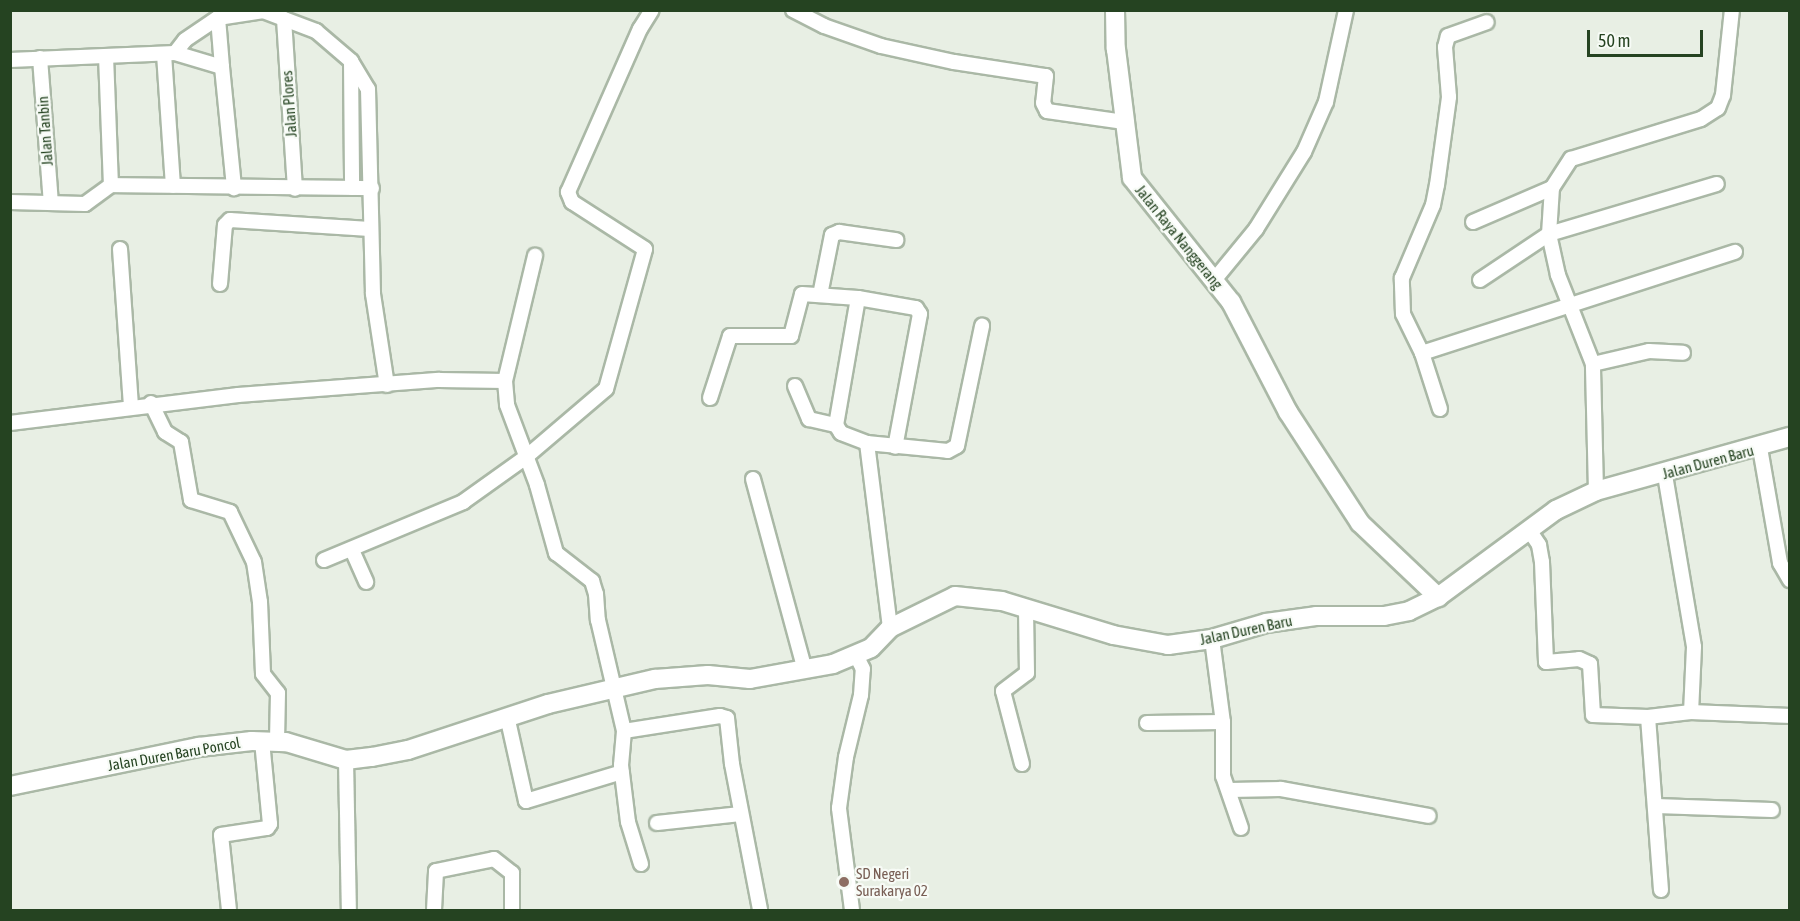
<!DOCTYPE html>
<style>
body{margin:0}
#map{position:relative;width:1800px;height:921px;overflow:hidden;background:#e8efe4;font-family:"Asap Condensed",sans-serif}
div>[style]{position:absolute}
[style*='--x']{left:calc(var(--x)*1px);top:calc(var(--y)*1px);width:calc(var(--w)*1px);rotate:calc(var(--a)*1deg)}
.roads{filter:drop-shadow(2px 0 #aab8a6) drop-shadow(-2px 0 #aab8a6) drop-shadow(0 2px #aab8a6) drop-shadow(0 -2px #aab8a6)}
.street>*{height:14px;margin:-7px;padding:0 7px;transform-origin:7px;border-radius:7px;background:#fff}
.secondary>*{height:18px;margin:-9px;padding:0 9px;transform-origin:9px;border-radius:9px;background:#fff}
.dots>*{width:16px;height:16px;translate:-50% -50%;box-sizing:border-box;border:3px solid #f7fbf6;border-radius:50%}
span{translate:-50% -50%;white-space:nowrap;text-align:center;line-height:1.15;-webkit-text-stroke:4.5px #f7fbf6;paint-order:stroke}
.street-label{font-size:15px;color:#254321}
.education-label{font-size:15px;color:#785e54}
.left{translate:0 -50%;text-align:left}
.frame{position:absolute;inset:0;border:12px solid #254321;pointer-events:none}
.scale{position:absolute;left:1587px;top:30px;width:116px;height:27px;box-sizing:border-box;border:3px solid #254321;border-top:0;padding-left:8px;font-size:18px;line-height:21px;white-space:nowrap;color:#254321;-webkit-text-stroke:4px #f7fbf6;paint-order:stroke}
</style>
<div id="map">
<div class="roads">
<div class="street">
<i style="--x:793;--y:10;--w:35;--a:27"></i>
<i style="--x:824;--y:26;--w:60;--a:19.3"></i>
<i style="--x:881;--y:46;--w:75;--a:12.4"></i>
<i style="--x:954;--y:62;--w:93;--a:8.7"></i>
<i style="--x:1046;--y:76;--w:27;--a:96"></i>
<i style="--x:1043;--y:103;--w:9;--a:63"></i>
<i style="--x:1047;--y:111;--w:78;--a:8.1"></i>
<i style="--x:218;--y:18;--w:49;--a:85.3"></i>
<i style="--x:284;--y:19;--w:170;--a:86.3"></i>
<i style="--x:175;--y:53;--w:16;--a:-52"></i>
<i style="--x:185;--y:40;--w:40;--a:-34"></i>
<i style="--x:218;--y:18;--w:46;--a:-8.8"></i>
<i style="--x:263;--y:11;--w:57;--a:20.7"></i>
<i style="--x:316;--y:31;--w:46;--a:40.6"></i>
<i style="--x:351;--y:61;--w:33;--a:59"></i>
<i style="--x:368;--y:89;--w:205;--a:88.6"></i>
<i style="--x:373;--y:294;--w:92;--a:81.3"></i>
<i style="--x:164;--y:54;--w:132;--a:86.1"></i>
<i style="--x:106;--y:56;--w:129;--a:87.8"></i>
<i style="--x:40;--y:58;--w:145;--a:85.7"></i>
<i style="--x:10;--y:60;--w:165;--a:-2.4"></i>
<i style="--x:175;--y:53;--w:49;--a:16.6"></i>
<i style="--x:222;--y:67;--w:122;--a:84.3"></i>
<i style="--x:351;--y:61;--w:127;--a:89.5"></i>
<i style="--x:10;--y:202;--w:75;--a:1.5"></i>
<i style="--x:85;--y:204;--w:32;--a:-36"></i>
<i style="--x:111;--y:185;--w:261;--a:0.7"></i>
<i style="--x:1473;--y:222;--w:86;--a:-23.3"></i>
<i style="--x:120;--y:249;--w:157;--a:86"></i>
<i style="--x:1215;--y:279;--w:65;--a:-50.6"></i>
<i style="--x:1256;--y:229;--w:91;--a:-58.1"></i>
<i style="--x:1304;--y:152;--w:55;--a:-66.3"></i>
<i style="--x:1326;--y:102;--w:94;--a:-77.7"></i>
<i style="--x:1480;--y:280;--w:83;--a:-33.7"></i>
<i style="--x:1549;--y:234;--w:175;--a:-16.6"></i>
<i style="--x:220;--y:284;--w:59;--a:-85.2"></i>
<i style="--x:225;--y:225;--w:7;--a:-45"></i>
<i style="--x:230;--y:220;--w:140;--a:3.7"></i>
<i style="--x:820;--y:295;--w:61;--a:-78.7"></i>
<i style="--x:832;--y:235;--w:8;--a:-23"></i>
<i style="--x:839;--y:232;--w:58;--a:8"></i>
<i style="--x:858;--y:298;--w:129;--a:99.8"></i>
<i style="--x:836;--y:425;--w:9;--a:58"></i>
<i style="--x:841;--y:433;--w:28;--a:21"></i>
<i style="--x:867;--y:443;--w:186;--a:82.9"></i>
<i style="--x:1422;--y:353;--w:43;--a:-116"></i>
<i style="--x:1403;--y:314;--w:36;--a:-92"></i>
<i style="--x:1402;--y:278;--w:79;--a:-67"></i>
<i style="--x:1433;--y:205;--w:20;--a:-79"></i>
<i style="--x:1437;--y:185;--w:89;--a:-82.2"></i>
<i style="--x:1449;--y:97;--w:50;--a:-94.6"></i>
<i style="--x:1445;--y:47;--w:11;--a:-75"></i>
<i style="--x:1448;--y:36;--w:41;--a:-19.7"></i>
<i style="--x:1593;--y:364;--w:57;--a:-13.1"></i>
<i style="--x:1649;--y:351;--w:34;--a:3"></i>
<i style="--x:505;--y:381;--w:129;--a:-76.5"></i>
<i style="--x:795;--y:386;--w:36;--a:67"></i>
<i style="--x:809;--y:419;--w:28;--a:13"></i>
<i style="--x:710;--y:398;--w:65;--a:-72.1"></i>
<i style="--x:730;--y:336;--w:61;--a:0"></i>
<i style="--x:791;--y:336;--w:43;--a:-75.3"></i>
<i style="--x:802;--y:294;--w:56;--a:4.1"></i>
<i style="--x:858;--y:298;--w:59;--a:9.8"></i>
<i style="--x:916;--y:308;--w:7;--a:56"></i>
<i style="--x:920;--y:314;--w:135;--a:100.6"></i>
<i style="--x:151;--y:403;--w:32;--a:64"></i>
<i style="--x:165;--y:432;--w:19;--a:32"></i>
<i style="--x:181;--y:442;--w:59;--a:80.2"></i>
<i style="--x:191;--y:500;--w:41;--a:17.1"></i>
<i style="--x:230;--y:512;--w:55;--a:64.4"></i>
<i style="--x:254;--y:562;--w:40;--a:81.5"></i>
<i style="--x:260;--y:602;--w:72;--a:87.6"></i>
<i style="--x:263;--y:674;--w:24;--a:52"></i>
<i style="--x:278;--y:693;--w:49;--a:91.2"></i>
<i style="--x:1440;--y:409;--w:59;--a:-107.8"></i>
<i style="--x:1422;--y:353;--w:329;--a:-17.9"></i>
<i style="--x:10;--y:423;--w:230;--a:-7"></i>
<i style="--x:238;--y:395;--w:202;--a:-4.3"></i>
<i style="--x:439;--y:380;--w:66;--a:0.9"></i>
<i style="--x:505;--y:381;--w:24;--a:85"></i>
<i style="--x:507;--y:405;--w:85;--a:69.4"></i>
<i style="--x:537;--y:485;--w:71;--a:74.4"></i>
<i style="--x:556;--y:553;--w:46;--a:37.9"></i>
<i style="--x:592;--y:581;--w:14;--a:73"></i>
<i style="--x:596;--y:594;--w:26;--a:86"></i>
<i style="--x:598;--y:620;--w:114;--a:76.8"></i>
<i style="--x:624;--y:731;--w:34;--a:95"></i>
<i style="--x:621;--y:765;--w:57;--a:83"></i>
<i style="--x:628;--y:822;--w:44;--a:72.8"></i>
<i style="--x:867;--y:443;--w:81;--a:5.6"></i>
<i style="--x:948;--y:451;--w:10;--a:-29"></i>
<i style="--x:957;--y:446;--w:123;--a:-78.2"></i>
<i style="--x:1760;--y:448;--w:117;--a:80.1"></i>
<i style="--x:1780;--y:563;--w:20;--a:60"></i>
<i style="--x:1665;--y:475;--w:174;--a:80.4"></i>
<i style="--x:1694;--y:647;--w:65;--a:92.6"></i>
<i style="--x:1691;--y:712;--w:99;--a:2.3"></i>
<i style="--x:753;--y:479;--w:198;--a:74.8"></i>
<i style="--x:1596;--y:491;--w:127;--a:-91.4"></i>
<i style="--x:1593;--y:364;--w:96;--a:-111.5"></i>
<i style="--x:1558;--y:275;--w:42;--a:-102.4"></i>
<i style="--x:1549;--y:234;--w:46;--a:-86.3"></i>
<i style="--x:1552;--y:188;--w:35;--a:-57"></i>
<i style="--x:1571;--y:159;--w:136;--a:-17.1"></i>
<i style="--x:1701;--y:119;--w:20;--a:-33"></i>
<i style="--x:1718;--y:108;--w:14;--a:-69"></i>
<i style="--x:1723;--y:95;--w:85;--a:-84"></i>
<i style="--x:1529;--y:530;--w:18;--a:56"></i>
<i style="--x:1539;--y:545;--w:17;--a:80"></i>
<i style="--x:1542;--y:562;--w:100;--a:87.7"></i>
<i style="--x:1546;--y:662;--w:33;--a:-5"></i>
<i style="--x:1579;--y:659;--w:12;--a:24"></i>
<i style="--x:1590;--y:664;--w:51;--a:86.6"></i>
<i style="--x:1593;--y:715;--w:55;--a:2.1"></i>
<i style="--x:352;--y:550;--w:35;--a:66"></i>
<i style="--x:324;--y:560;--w:151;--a:-22.6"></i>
<i style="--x:463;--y:502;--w:77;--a:-35.5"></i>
<i style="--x:526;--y:457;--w:105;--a:-40.4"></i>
<i style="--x:606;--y:389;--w:145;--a:-74.4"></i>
<i style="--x:645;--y:249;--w:87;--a:-147.2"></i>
<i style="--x:572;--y:202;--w:11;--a:-112"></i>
<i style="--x:568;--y:192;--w:178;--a:-66.2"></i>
<i style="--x:640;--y:29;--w:22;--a:-58"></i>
<i style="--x:1212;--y:639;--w:84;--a:82.5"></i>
<i style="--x:1223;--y:722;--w:54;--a:90"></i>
<i style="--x:1223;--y:776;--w:55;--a:70.9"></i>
<i style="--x:507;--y:716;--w:87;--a:77.4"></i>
<i style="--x:526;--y:801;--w:100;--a:-16.8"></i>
<i style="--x:1147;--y:723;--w:76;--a:-0.8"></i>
<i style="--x:624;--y:731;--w:97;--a:-8.9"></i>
<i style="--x:720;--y:716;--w:7;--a:16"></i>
<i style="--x:727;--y:718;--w:46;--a:83.8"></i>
<i style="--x:732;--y:764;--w:149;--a:79.1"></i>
<i style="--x:346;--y:760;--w:150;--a:88.9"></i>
<i style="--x:1022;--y:764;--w:75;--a:-104.6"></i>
<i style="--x:1003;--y:691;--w:30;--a:-37"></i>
<i style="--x:1027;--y:673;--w:66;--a:-90.9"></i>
<i style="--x:1230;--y:790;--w:51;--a:-1.1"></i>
<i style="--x:1281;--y:789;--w:150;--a:10.3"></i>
<i style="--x:1656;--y:806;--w:116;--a:2"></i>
<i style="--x:657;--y:823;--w:84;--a:-6.1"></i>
<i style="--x:1661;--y:890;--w:173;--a:-94.3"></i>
<i style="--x:1648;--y:717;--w:43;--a:-6.6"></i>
<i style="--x:229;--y:910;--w:75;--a:-96.1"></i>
<i style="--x:221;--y:835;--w:47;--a:-8.7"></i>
<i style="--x:267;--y:828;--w:5;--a:-53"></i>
<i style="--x:270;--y:824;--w:83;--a:-95.5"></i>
<i style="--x:434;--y:910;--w:39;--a:-87"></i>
<i style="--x:436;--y:871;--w:59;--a:-11.7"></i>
<i style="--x:494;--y:859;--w:23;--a:38"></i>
<i style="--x:512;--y:873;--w:37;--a:90"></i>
<i style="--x:852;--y:910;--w:103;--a:-97.3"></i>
<i style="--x:839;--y:808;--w:51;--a:-82.2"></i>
<i style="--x:846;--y:757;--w:64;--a:-76.4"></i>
<i style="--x:861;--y:695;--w:26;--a:-86"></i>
<i style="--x:863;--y:669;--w:16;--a:-117"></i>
</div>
<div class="secondary">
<i style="--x:1115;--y:10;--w:39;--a:89"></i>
<i style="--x:1116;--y:49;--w:130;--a:82.9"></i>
<i style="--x:1132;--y:178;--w:159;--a:51.4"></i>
<i style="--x:1231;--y:302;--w:124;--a:62.6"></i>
<i style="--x:1288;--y:412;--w:132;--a:57"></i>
<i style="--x:1360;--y:523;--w:108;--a:43.5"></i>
<i style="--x:10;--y:786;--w:193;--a:-11.7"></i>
<i style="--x:199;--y:747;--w:53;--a:-6.5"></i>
<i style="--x:252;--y:741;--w:34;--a:2"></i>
<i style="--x:286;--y:742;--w:63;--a:16.7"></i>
<i style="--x:346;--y:760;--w:26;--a:-7"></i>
<i style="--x:372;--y:757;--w:37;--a:-11"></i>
<i style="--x:408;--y:750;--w:147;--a:-18.2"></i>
<i style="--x:548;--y:704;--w:110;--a:-13.2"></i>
<i style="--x:655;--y:679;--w:53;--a:-4.3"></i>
<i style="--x:708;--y:675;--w:42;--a:5.4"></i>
<i style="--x:750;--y:679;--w:84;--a:-10.2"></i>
<i style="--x:833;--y:664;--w:41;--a:-22.8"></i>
<i style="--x:871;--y:648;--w:28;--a:-46"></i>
<i style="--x:890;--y:628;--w:72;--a:-26.2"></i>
<i style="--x:955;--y:596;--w:47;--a:6.1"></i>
<i style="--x:1002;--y:601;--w:116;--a:17"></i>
<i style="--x:1113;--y:635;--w:56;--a:10.3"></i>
<i style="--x:1168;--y:645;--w:44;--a:-7.8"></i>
<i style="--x:1212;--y:639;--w:56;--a:-16.5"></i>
<i style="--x:1266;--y:623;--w:50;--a:-8"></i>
<i style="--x:1316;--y:616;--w:68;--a:0"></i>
<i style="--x:1384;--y:616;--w:25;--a:-11"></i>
<i style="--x:1409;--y:611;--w:32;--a:-26"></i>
<i style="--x:1438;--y:597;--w:147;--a:-36.4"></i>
<i style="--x:1556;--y:510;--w:44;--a:-25.4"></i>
<i style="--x:1596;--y:491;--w:201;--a:-15.6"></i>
</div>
</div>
<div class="dots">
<i style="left:844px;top:882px;background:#8d6e63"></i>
</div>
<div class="street-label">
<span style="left:289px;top:104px;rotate:-94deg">Jalan Plores</span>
<span style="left:45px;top:131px;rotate:-94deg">Jalan Tanbin</span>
<span style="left:1179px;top:237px;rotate:51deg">Jalan Raya Nanggerang</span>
<span style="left:1708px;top:462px;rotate:-15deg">Jalan Duren Baru</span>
<span style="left:1246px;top:630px;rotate:-12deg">Jalan Duren Baru</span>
<span style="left:174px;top:754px;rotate:-10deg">Jalan Duren Baru Poncol</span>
</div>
<div class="education-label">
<span class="left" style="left:856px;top:882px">SD Negeri<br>Surakarya 02</span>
</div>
<div class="frame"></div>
<div class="scale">50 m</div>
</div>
